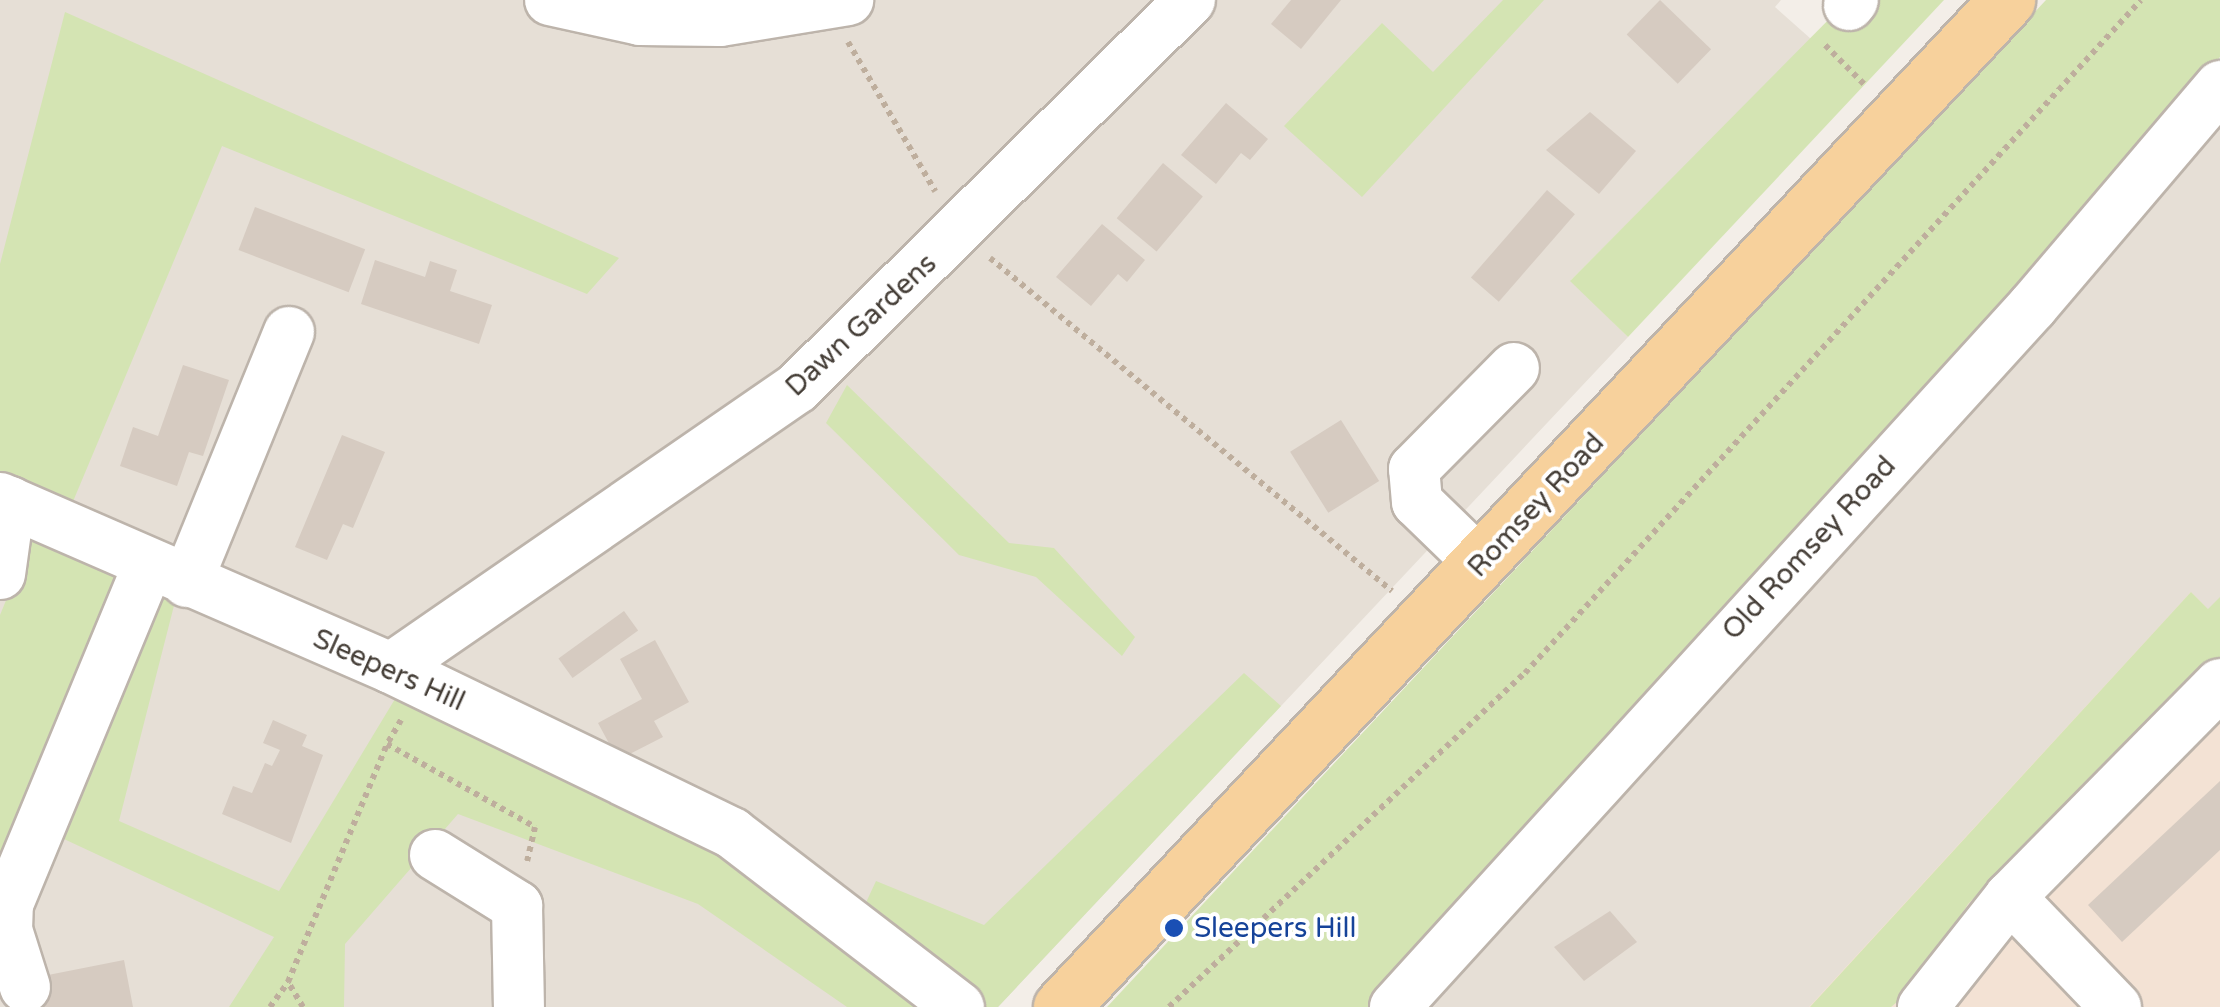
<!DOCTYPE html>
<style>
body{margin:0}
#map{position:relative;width:2220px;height:1007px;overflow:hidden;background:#f3eee8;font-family:"Varela Round",sans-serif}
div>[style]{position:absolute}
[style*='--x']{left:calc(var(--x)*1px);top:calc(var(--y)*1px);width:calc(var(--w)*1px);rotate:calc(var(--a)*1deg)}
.residential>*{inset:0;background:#e6dfd6}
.commercial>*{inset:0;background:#f3e2d4}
.green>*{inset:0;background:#d4e4b3}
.building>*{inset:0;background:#d6cbc1;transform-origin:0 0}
.path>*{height:6px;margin-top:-3px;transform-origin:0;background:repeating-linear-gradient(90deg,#beae9d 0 5px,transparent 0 10px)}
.roads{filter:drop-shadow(2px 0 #bdb4ab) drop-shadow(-2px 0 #bdb4ab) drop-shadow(0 2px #bdb4ab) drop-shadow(0 -2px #bdb4ab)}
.minor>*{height:50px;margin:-25px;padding:0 25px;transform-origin:25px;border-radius:25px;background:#fff}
.major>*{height:55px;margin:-27.5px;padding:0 27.5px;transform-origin:27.5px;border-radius:27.5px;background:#f7d19c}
.dots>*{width:28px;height:28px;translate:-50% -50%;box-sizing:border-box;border:5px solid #fff;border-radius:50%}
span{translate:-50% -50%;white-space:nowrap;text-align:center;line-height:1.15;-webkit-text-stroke:8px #fff;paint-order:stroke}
.street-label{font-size:28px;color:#453e37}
.transit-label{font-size:28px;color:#164399}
.left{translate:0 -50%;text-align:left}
</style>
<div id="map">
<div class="residential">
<i style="clip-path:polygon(0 0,1781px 0,1775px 7px,1811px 39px,1571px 280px,1628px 337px,998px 1007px,0 483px)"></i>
<i style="clip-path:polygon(2220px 106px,2220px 621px,1810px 1007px,1419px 1007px)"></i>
<i style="clip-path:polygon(0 522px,372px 681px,938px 1007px,0 1007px)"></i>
</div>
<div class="commercial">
<i style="clip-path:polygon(2191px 592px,2220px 621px,2220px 1007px,1809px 1007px)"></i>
</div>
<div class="green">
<i style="clip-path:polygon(1503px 0,1544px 0,1362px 197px,1284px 126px,1382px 23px,1433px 72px)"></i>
<i style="clip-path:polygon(1848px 0,1944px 0,1628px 337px,1570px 281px)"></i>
<i style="clip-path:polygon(2046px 0,2220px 0,2220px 57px,2089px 222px,1378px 1007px,1107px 1007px)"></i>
<i style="clip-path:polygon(65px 12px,619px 258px,587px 294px,222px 146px,69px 511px,0 483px,0 264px)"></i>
<i style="clip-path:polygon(847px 385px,1009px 543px,1054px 548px,1135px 637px,1122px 656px,1036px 577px,959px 555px,826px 423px)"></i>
<i style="clip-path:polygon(33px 535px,179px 586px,119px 821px,279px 891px,398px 694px,689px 824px,940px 1007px,847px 1007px,698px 904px,458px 814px,345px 944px,344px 1007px,229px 1007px,274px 937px,21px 819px,0 873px,0 615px)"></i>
<i style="clip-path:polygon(2191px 592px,2208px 609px,2220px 597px,2220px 660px,1968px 904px,1920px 983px,1891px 1007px,1810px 1007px)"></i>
<i style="clip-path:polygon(1244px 673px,1281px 706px,998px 1007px,982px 1007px,862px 911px,876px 881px,984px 925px)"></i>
</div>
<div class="building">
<i style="clip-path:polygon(1291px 0,1341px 0,1301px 49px,1271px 24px)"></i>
<i style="left:1660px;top:0;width:71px;height:48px;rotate:44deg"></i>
<i style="clip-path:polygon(1226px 103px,1268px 139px,1250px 160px,1241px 153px,1216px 184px,1181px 155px)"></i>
<i style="clip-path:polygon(1590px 112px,1636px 151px,1599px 194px,1546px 150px)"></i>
<i style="left:1163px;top:163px;width:52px;height:72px;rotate:40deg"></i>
<i style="left:1547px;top:190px;width:37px;height:116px;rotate:41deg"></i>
<i style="left:255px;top:207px;width:118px;height:46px;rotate:21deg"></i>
<i style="clip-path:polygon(1102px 224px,1145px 260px,1127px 282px,1118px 274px,1091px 306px,1056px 277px)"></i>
<i style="clip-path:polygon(375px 260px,425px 277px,430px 261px,457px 270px,450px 291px,492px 305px,479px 344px,361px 304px)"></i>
<i style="clip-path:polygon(183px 365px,229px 380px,203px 456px,189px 452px,177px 486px,120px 466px,133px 427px,158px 436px)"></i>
<i style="left:1341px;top:420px;width:72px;height:60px;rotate:58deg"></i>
<i style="clip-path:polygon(342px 435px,385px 452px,353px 528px,343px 524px,327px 560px,295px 547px)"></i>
<i style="left:624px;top:611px;width:24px;height:81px;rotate:54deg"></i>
<i style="clip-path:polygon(655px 640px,689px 702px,654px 721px,663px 737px,618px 760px,598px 723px,642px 699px,620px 659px)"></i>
<i style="clip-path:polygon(273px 720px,307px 735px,302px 746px,323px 755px,291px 843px,222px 814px,233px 786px,252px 793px,265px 763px,272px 766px,280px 750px,263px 743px)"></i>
<i style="clip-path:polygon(2220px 781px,2220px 850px,2122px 942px,2088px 905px)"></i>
<i style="clip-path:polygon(1610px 911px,1637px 942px,1584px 981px,1554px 947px)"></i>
<i style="clip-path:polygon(124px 960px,133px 1007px,32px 1007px,48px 1002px,43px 976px)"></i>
</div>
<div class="path">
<i style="--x:848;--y:42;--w:173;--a:59.7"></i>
<i style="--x:1825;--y:45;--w:57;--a:45"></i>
<i style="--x:990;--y:258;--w:522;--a:39.64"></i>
<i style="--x:401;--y:720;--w:28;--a:120"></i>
<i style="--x:387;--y:744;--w:170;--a:29.3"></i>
<i style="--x:535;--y:827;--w:35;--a:103"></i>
<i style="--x:270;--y:1007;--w:31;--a:-54"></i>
<i style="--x:303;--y:1007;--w:29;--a:-121"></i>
<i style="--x:288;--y:982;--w:258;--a:-67.4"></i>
<i style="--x:1169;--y:1007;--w:488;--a:-43.2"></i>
<i style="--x:1525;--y:673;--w:912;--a:-47.53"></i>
</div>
<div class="roads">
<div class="minor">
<i style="--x:550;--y:0;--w:92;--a:12.5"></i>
<i style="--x:640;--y:20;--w:80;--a:0.7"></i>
<i style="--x:720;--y:21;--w:130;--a:-9.3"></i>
<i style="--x:1849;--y:5;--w:6;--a:-51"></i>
<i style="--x:0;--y:498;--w:426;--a:23.5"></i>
<i style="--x:391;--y:668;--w:379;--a:25.8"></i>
<i style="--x:732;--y:833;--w:286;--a:37.5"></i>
<i style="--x:1481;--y:564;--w:89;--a:-135.9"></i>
<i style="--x:1417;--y:502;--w:33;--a:-95"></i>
<i style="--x:1414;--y:469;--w:142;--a:-45.3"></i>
<i style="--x:0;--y:574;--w:73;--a:-82.1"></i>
<i style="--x:187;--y:582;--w:270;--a:-67.8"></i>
<i style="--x:391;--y:668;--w:493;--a:-34.6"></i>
<i style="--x:797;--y:388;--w:552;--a:-44.63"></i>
<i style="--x:435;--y:855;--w:97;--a:31.9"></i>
<i style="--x:517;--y:906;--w:101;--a:88.9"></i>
<i style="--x:2010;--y:897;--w:153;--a:46.1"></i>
<i style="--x:25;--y:987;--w:60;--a:-107.5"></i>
<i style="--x:7;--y:930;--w:26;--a:-88"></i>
<i style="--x:8;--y:904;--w:368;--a:-67.5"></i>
<i style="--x:1395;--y:1007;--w:948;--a:-47.69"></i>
<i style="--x:2033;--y:306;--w:289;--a:-49.6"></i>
<i style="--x:1923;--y:1007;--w:140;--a:-51.7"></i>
<i style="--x:2010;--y:897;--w:299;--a:-45.4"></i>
</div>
<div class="major">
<i style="--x:1061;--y:1007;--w:1382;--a:-46.79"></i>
</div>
</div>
<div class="dots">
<i style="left:1174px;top:928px;background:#1a4fb4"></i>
</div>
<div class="street-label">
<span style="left:861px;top:325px;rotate:-43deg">Dawn Gardens</span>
<span style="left:1536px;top:505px;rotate:-47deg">Romsey Road</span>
<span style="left:1809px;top:548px;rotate:-47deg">Old Romsey Road</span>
<span style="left:389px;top:670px;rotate:24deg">Sleepers Hill</span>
</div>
<div class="transit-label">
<span class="left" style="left:1194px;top:928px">Sleepers Hill</span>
</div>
</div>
